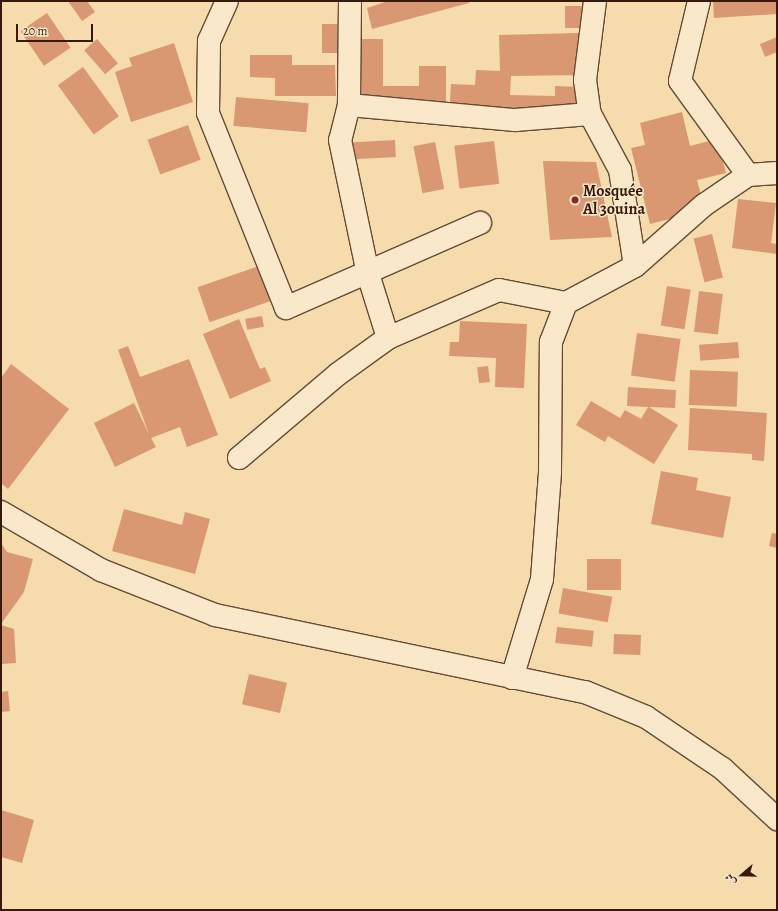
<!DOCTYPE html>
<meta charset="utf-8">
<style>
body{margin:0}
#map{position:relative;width:778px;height:911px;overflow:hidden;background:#f6dbad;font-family:Alegreya,Amiri,serif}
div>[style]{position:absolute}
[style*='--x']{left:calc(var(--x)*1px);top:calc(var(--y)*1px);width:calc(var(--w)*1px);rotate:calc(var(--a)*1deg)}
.building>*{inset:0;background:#d99772;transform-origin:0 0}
.roads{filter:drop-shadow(1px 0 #674a34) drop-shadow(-1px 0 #674a34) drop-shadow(0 1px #674a34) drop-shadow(0 -1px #674a34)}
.street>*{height:22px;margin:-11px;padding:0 11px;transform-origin:11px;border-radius:11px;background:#f9e8ca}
.secondary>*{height:22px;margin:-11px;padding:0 11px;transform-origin:11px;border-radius:11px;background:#f9e8ca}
.dots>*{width:11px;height:11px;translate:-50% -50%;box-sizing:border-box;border:2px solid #f9e8ca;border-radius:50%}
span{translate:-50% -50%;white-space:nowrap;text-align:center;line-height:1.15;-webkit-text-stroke:3px #f9e8ca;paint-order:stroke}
.poi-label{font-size:16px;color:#37190b;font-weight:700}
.left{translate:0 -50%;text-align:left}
.frame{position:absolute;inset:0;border:2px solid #37190b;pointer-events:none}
.north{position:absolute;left:722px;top:855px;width:40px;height:40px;-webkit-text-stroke:3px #f9e8ca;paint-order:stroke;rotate:250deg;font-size:11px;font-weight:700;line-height:16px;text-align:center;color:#37190b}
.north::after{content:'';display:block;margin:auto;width:14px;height:18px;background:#37190b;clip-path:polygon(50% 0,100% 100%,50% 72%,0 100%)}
.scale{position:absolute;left:16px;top:24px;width:77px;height:18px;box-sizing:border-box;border:2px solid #37190b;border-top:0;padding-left:5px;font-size:12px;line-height:14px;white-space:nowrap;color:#37190b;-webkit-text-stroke:3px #f9e8ca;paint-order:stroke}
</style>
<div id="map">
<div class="building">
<i style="clip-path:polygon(68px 1px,87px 1px,95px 12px,82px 21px)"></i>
<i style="clip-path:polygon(388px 1px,469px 1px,469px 3px,372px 29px,367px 8px)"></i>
<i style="clip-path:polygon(713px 1px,777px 1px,777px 14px,714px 18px)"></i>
<i style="left:565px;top:6px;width:21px;height:22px"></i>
<i style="left:47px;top:13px;width:42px;height:32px;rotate:56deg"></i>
<i style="left:337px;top:24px;width:29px;height:15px;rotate:90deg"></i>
<i style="clip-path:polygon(580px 33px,581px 75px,511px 76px,510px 95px,555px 96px,555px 86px,579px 87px,578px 123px,449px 117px,451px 84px,475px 85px,476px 70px,500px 71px,499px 35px)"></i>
<i style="clip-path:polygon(777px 37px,777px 52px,765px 57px,760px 44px)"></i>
<i style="left:97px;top:39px;width:32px;height:17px;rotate:49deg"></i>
<i style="clip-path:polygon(359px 39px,383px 39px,383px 86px,419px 86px,419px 66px,446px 66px,446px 112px,359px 112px)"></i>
<i style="clip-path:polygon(174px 43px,193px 102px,131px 122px,115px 72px,132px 66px,129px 58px)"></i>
<i style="clip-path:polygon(250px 55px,292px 55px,292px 65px,335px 65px,336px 96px,275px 96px,275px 78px,250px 77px)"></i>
<i style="left:83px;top:67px;width:61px;height:31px;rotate:54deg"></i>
<i style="left:236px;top:97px;width:73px;height:29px;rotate:5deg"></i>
<i style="clip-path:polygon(682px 112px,690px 146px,717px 139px,726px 173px,697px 180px,705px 210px,650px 224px,631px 148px,645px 145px,640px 123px)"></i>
<i style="left:188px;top:125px;width:37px;height:43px;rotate:70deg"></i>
<i style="left:395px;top:140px;width:17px;height:46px;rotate:87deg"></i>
<i style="left:494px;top:141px;width:43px;height:40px;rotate:83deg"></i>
<i style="left:435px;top:142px;width:48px;height:22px;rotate:79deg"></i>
<i style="clip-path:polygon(543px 161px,596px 162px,612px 237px,550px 240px)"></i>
<i style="clip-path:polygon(738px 199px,776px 203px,771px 243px,777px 244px,777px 254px,732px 248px)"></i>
<i style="left:712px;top:234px;width:45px;height:19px;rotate:76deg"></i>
<i style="left:259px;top:266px;width:37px;height:65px;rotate:71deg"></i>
<i style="left:667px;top:286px;width:24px;height:40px;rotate:9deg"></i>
<i style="left:699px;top:291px;width:24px;height:41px;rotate:7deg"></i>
<i style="left:262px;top:316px;width:11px;height:17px;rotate:80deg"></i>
<i style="clip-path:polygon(239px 319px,260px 369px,265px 367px,271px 381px,230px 399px,203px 334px)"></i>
<i style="clip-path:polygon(460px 321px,527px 324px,524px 388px,495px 387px,496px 358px,449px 356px,450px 342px,459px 342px)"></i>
<i style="left:637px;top:333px;width:44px;height:43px;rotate:8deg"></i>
<i style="left:738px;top:342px;width:16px;height:39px;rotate:86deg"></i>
<i style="clip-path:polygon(128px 346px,140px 377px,189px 359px,218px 435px,187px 447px,180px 427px,151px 438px,156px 447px,115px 467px,94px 423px,134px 403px,149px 434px,118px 350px)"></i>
<i style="clip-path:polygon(11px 364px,69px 409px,8px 489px,1px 483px,1px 378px)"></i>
<i style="left:488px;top:366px;width:16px;height:11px;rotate:83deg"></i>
<i style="left:690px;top:370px;width:48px;height:35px;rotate:2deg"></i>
<i style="clip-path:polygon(628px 387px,676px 390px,675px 408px,649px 407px,678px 425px,654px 464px,608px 436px,605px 442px,576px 425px,591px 401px,620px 418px,625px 410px,641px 419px,648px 407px,627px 406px)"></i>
<i style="clip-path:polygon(690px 408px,767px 413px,764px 461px,752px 460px,752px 454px,688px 450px)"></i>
<i style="clip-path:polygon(661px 471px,698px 478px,696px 490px,731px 497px,723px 538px,651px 524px)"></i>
<i style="clip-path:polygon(124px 509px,182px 525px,185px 512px,210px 519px,195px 574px,112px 551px)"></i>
<i style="clip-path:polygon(772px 533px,777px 534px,777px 548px,769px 546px)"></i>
<i style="clip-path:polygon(1px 543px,7px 552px,33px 559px,24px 592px,1px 624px)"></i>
<i style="left:587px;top:559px;width:34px;height:31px"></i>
<i style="left:563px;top:588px;width:50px;height:26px;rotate:10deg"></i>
<i style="clip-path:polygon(1px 625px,14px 629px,16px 663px,1px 664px)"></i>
<i style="left:557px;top:627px;width:37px;height:16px;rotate:6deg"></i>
<i style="left:614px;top:634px;width:27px;height:20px;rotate:2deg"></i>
<i style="left:249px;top:674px;width:39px;height:31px;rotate:13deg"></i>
<i style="clip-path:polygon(8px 691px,10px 711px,1px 712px,1px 692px)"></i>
<i style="clip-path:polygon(1px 810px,34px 820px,22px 863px,1px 857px)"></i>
</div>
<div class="roads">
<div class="street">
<i style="--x:227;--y:1;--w:44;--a:114.2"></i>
<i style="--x:209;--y:41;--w:72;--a:90.8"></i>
<i style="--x:208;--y:113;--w:210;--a:68.2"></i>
<i style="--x:286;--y:308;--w:212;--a:-23.7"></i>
<i style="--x:350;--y:1;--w:104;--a:90.6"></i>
<i style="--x:349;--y:105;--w:36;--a:104"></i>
<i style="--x:340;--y:140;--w:137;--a:78.2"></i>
<i style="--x:368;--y:274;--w:67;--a:72.6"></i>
<i style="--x:595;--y:1;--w:80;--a:97.2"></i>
<i style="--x:585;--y:80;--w:34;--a:82"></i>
<i style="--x:590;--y:114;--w:64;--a:61.8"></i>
<i style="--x:620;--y:170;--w:97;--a:81.1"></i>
<i style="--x:699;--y:1;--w:82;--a:103.4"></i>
<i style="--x:680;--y:81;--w:116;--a:54.1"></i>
<i style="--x:349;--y:105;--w:167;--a:5.2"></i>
<i style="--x:515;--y:120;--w:75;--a:-4.6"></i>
<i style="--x:239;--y:458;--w:130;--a:-40.3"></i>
<i style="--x:338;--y:374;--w:62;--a:-35.8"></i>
<i style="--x:388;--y:338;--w:121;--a:-23.4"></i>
<i style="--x:499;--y:290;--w:68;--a:11"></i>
<i style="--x:512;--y:678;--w:103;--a:-73.1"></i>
<i style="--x:542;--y:579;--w:107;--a:-85.7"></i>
<i style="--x:550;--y:472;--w:130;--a:-89.6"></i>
<i style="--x:551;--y:342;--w:42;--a:-69"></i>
<i style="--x:566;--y:303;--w:78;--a:-28.2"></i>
<i style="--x:635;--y:266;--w:92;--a:-41.5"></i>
<i style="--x:704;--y:205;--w:53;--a:-34.3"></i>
<i style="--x:748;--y:175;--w:29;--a:-4"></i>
</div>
<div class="secondary">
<i style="--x:1;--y:512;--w:116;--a:30.1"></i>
<i style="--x:101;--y:570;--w:123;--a:21.5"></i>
<i style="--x:215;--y:615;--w:378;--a:11.8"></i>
<i style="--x:585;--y:692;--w:66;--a:22.3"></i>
<i style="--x:646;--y:717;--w:93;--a:34"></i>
<i style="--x:723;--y:769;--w:74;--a:42.8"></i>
</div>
</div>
<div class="dots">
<i style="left:575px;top:200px;background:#8f2418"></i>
</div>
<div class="poi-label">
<span class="left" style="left:583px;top:200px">Mosquée<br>Al 3ouina</span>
</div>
<div class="frame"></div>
<div class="north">ش</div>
<div class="scale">20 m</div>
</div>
